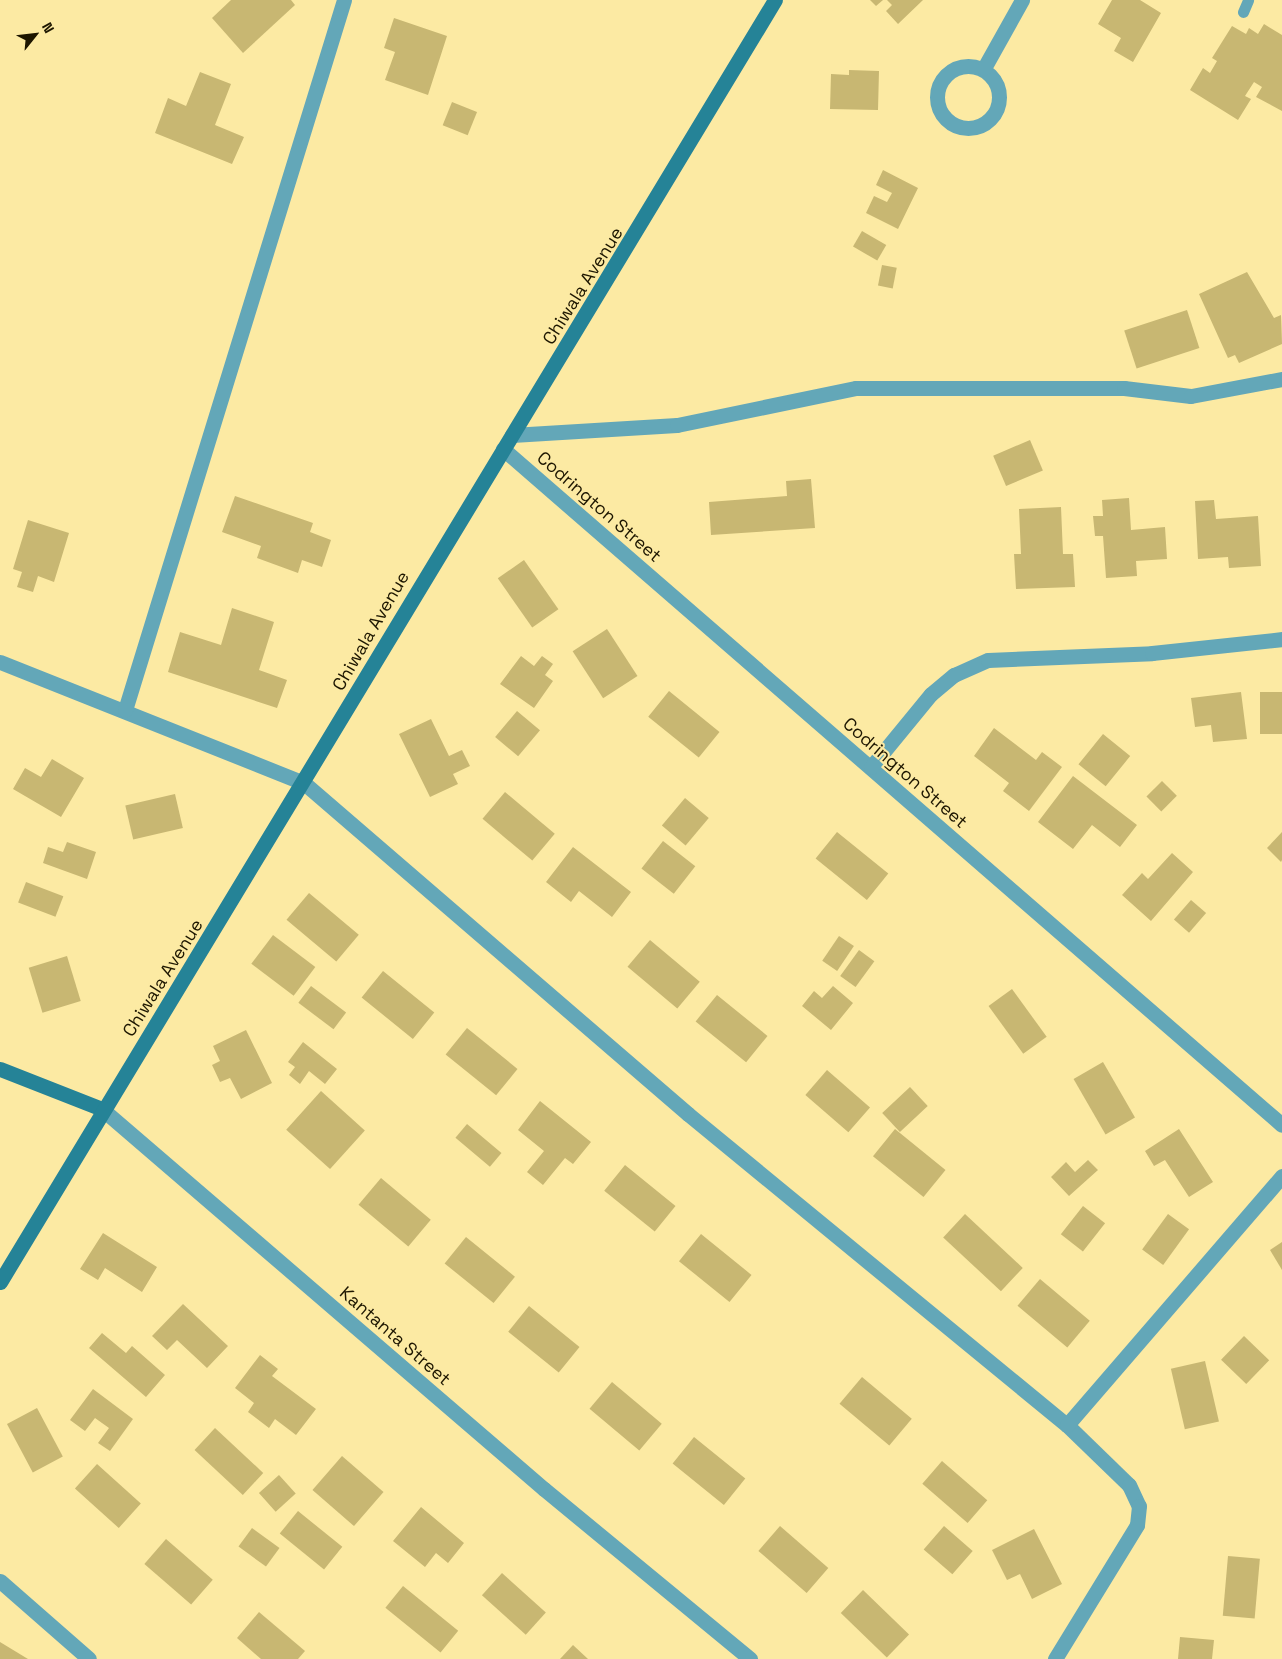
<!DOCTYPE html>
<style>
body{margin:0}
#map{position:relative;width:1282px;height:1659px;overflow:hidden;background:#fceaa3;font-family:"Space Grotesk",sans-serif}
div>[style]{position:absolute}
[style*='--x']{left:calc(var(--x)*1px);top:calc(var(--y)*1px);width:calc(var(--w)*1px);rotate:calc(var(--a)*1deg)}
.building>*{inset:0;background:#c8b772;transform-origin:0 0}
.lane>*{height:11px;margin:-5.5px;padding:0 5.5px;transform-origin:5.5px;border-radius:5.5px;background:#63a7b8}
.street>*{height:15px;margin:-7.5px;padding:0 7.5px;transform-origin:7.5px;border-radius:7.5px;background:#63a7b8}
.street>.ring{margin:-7.5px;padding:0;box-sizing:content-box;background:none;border:15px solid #63a7b8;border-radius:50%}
.secondary>*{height:15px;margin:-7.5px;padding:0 7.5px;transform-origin:7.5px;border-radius:7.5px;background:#258397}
span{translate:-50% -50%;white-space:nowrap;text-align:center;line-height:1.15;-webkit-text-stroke:4px #fceaa3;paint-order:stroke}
.street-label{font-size:18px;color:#1d1600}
.north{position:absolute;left:10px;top:10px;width:50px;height:50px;-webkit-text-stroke:4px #fceaa3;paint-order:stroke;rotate:61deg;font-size:14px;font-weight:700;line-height:20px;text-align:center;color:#1d1600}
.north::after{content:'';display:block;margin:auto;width:18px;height:22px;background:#1d1600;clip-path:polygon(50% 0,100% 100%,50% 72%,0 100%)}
</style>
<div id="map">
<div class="building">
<i style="clip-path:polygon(231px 0,291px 0,295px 5px,243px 53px,212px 18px)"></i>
<i style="clip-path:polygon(870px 0,883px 0,876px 6px)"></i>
<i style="clip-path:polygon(887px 0,923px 0,898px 24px,886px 11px,892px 5px)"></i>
<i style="clip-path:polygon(1112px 0,1140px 0,1161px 13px,1133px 62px,1114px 51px,1121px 38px,1098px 24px)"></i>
<i style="clip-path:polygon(394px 18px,447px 36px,428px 95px,385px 80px,395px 52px,384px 48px)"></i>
<i style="clip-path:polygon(1264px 24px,1282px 35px,1282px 111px,1256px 97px,1262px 87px,1254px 82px,1245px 96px,1251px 99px,1238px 120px,1190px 90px,1203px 68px,1210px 73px,1217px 61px,1212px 58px,1232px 26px,1246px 34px,1249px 28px,1258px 34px)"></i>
<i style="clip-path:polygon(849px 70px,879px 71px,878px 110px,830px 109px,831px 74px,849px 75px)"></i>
<i style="clip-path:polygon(200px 72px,231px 84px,215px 125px,244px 137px,232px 164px,155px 133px,168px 98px,186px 106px)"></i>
<i style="left:452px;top:102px;width:27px;height:25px;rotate:22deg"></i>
<i style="clip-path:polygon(883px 170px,918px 188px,898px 229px,866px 213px,874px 196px,887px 202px,892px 193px,876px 185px)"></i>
<i style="left:862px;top:231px;width:28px;height:18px;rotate:30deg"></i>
<i style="left:882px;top:265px;width:15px;height:21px;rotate:11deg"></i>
<i style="clip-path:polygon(1247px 272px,1274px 318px,1281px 315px,1282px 344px,1239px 363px,1235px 355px,1228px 358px,1199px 294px)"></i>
<i style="left:1187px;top:310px;width:40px;height:66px;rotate:72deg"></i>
<i style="left:1030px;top:440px;width:33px;height:40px;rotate:67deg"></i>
<i style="clip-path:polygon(811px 479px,815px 528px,711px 535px,709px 502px,787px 496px,786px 481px)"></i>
<i style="clip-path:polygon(235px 496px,313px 523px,310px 532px,331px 540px,322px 567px,302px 560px,298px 573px,257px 558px,261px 546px,222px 532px)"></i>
<i style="clip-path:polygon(1129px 498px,1131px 530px,1165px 527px,1167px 559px,1136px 561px,1137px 576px,1106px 578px,1103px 536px,1095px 536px,1093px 516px,1103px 516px,1102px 500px)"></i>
<i style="clip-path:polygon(1214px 500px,1216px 519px,1258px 516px,1261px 566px,1229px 568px,1228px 557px,1198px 559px,1195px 501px)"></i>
<i style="clip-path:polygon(1061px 507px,1063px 554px,1073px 554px,1075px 587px,1016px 589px,1014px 554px,1021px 554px,1019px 509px)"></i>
<i style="clip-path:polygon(28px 520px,69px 533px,54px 582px,38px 576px,33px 592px,17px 587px,22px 572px,13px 569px)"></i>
<i style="left:524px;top:560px;width:60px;height:32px;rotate:55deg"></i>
<i style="clip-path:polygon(232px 608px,274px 622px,259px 670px,287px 680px,277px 708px,168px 672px,180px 632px,221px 645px)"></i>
<i style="left:607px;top:629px;width:56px;height:41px;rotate:57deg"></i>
<i style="clip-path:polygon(521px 656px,534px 666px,542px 656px,553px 664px,545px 675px,553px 681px,534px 708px,500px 684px)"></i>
<i style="left:669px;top:691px;width:65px;height:33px;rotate:39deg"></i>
<i style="clip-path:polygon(1241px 692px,1247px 739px,1213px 742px,1211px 725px,1195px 727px,1191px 698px)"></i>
<i style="left:1282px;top:692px;width:42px;height:22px;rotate:90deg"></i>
<i style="left:517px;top:711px;width:30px;height:34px;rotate:40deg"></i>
<i style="clip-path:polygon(431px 719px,449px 756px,462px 750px,470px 766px,453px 774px,458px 784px,430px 797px,399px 734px)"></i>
<i style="clip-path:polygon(994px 728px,1036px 760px,1042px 752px,1062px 767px,1029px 811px,1003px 791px,1009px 783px,974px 756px)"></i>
<i style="left:1103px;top:734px;width:35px;height:39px;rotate:39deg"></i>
<i style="clip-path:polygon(52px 759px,84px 778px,61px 817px,13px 789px,25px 768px,41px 777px)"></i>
<i style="clip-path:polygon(1073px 776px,1137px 825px,1120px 847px,1092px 825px,1073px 849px,1038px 822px)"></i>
<i style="left:1162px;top:781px;width:21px;height:22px;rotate:45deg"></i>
<i style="left:505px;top:792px;width:65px;height:35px;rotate:40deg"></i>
<i style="left:175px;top:794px;width:35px;height:51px;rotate:77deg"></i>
<i style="left:685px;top:798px;width:31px;height:36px;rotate:40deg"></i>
<i style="left:837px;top:832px;width:66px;height:34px;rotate:39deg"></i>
<i style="clip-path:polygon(1282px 832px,1282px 860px,1281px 862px,1267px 848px)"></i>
<i style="left:663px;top:841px;width:41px;height:35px;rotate:38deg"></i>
<i style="clip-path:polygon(67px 842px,96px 852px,87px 879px,43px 863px,48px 847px,63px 852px)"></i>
<i style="clip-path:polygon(573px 847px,631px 892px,612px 917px,579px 891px,571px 902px,546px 882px)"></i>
<i style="clip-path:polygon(1172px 853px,1193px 872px,1151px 921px,1122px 895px,1142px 873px,1148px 879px)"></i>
<i style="left:26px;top:882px;width:40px;height:22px;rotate:21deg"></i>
<i style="left:309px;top:893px;width:65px;height:35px;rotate:40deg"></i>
<i style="left:1191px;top:900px;width:20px;height:26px;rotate:41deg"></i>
<i style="left:273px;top:935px;width:53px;height:36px;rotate:37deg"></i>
<i style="left:839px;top:936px;width:18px;height:30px;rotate:34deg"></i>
<i style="left:650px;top:940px;width:65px;height:35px;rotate:40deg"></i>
<i style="left:859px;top:950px;width:19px;height:32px;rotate:36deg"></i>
<i style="left:67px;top:956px;width:47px;height:40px;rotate:73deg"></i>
<i style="left:383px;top:971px;width:66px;height:34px;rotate:39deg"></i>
<i style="left:311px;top:986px;width:44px;height:21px;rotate:37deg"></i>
<i style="clip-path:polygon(833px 986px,853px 1003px,831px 1030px,802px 1006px,814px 991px,822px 998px)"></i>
<i style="left:1012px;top:989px;width:59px;height:29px;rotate:54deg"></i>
<i style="left:717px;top:995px;width:65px;height:34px;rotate:39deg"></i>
<i style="left:467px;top:1028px;width:65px;height:34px;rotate:39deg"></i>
<i style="clip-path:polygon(246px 1030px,272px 1083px,241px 1099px,230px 1078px,220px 1082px,212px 1065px,220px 1061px,213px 1046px)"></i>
<i style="clip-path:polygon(303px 1042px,337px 1069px,325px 1084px,309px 1071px,300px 1084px,289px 1075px,295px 1067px,288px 1062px)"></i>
<i style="left:1103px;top:1062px;width:64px;height:34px;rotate:60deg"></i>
<i style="left:827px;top:1070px;width:57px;height:33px;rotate:41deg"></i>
<i style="left:910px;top:1087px;width:26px;height:38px;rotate:47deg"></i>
<i style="left:321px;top:1091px;width:59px;height:52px;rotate:42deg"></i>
<i style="clip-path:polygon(540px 1101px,591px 1142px,573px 1164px,565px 1158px,543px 1185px,527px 1172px,544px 1151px,518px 1130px)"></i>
<i style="left:467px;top:1124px;width:45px;height:18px;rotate:40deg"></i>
<i style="left:895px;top:1129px;width:65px;height:35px;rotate:39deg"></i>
<i style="clip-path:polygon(1179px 1129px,1213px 1182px,1189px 1197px,1165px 1160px,1154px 1166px,1145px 1151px)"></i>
<i style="clip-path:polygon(1088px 1160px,1098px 1170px,1069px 1196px,1051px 1177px,1066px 1162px,1075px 1172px)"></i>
<i style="left:625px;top:1165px;width:65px;height:33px;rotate:39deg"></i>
<i style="left:381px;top:1178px;width:65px;height:35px;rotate:40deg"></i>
<i style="left:1083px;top:1206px;width:28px;height:36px;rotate:38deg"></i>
<i style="left:965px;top:1214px;width:79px;height:32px;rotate:43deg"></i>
<i style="left:1168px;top:1214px;width:26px;height:44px;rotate:36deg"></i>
<i style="clip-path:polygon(103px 1233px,157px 1267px,142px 1292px,105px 1268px,98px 1280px,80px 1269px)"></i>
<i style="left:701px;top:1234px;width:65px;height:35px;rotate:39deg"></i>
<i style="left:466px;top:1237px;width:63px;height:34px;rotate:39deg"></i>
<i style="clip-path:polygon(1282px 1242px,1282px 1270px,1270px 1250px)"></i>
<i style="left:1040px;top:1279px;width:65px;height:35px;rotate:40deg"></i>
<i style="clip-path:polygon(183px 1304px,228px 1346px,207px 1368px,177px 1340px,167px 1350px,152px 1336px)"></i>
<i style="left:529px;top:1306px;width:65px;height:33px;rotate:39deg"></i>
<i style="clip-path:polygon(102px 1333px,126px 1353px,132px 1346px,165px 1375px,146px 1397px,89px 1348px)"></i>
<i style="left:1244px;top:1336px;width:35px;height:33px;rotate:44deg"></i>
<i style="clip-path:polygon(260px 1355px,278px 1369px,272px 1376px,316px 1409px,296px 1435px,275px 1419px,269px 1428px,248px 1412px,254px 1403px,235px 1388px)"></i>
<i style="left:1205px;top:1361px;width:62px;height:35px;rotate:77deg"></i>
<i style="left:862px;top:1377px;width:65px;height:35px;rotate:40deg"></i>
<i style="left:612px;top:1382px;width:65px;height:35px;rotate:40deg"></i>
<i style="clip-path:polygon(93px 1389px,133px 1419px,110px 1451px,98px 1443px,109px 1428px,95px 1418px,85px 1431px,70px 1420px)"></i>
<i style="left:37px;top:1408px;width:55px;height:34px;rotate:62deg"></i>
<i style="left:215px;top:1428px;width:66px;height:30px;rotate:43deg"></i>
<i style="left:694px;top:1437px;width:66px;height:34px;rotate:39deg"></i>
<i style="left:342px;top:1456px;width:55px;height:45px;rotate:41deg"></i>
<i style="left:942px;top:1461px;width:60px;height:30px;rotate:41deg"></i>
<i style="left:97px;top:1464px;width:59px;height:33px;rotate:42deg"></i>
<i style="left:279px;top:1475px;width:25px;height:27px;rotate:48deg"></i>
<i style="clip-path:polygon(421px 1507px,464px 1543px,448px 1563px,436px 1553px,425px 1567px,393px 1541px)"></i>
<i style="left:298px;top:1511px;width:57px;height:29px;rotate:39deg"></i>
<i style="left:780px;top:1526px;width:64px;height:33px;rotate:41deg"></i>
<i style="left:944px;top:1526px;width:38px;height:31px;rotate:41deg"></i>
<i style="left:252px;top:1528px;width:34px;height:23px;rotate:36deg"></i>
<i style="clip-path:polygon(1034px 1529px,1062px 1584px,1032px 1599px,1020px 1574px,1007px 1580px,992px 1550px)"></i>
<i style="left:166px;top:1539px;width:62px;height:33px;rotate:41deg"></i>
<i style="left:1228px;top:1556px;width:32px;height:60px;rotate:5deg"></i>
<i style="left:502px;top:1573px;width:59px;height:30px;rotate:42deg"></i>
<i style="left:403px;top:1586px;width:71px;height:28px;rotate:39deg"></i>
<i style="left:863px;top:1590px;width:64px;height:32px;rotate:44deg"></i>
<i style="clip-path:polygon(259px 1612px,305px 1651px,298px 1659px,261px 1659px,237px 1638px)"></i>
<i style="clip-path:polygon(1180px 1637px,1214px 1640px,1212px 1659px,1178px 1659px)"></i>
<i style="clip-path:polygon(0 1642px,28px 1659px,0 1659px)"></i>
<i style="clip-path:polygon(573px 1645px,588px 1659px,560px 1659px)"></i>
</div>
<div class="lane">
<i style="--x:1243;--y:12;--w:13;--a:-67"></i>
</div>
<div class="street">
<i class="ring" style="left:937px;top:66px;width:47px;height:47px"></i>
<i style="--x:984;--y:68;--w:78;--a:-60.8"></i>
<i style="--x:512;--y:435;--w:165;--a:-3.5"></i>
<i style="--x:677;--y:425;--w:183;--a:-11.7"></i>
<i style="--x:856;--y:388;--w:268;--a:0"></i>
<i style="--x:1124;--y:388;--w:67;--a:6.8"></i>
<i style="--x:1191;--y:396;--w:93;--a:-10.6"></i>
<i style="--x:503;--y:449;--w:1031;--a:40.95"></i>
<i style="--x:0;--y:662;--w:327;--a:21.7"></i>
<i style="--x:304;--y:783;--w:507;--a:40.76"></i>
<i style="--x:688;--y:1114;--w:490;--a:39.4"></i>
<i style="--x:1067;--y:1425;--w:86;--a:44.1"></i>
<i style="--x:1129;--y:1485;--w:23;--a:65"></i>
<i style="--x:1139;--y:1506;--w:19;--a:96"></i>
<i style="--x:1137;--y:1525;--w:157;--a:121.5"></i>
<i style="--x:125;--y:710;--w:743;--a:-72.86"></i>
<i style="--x:871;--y:767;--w:94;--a:-50.6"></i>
<i style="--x:931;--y:694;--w:30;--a:-40"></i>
<i style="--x:954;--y:675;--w:37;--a:-24"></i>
<i style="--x:988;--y:660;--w:164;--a:-2.4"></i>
<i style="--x:1152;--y:653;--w:131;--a:-6.1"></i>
<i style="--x:102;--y:1109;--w:583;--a:40.69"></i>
<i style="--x:544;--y:1489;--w:267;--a:39.5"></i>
<i style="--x:1067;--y:1425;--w:329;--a:-49.2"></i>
<i style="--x:0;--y:1581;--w:118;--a:41.2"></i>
</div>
<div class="secondary">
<i style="--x:0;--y:1069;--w:110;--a:21.4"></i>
<i style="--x:0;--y:1282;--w:1498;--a:-58.85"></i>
</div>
<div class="street-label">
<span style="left:583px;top:286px;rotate:-58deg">Chiwala Avenue</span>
<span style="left:599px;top:507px;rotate:41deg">Codrington Street</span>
<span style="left:371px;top:631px;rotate:-60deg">Chiwala Avenue</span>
<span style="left:905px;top:773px;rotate:41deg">Codrington Street</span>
<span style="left:163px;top:978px;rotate:-58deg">Chiwala Avenue</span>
<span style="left:395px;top:1336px;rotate:41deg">Kantanta Street</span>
</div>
<div class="north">N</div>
</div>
